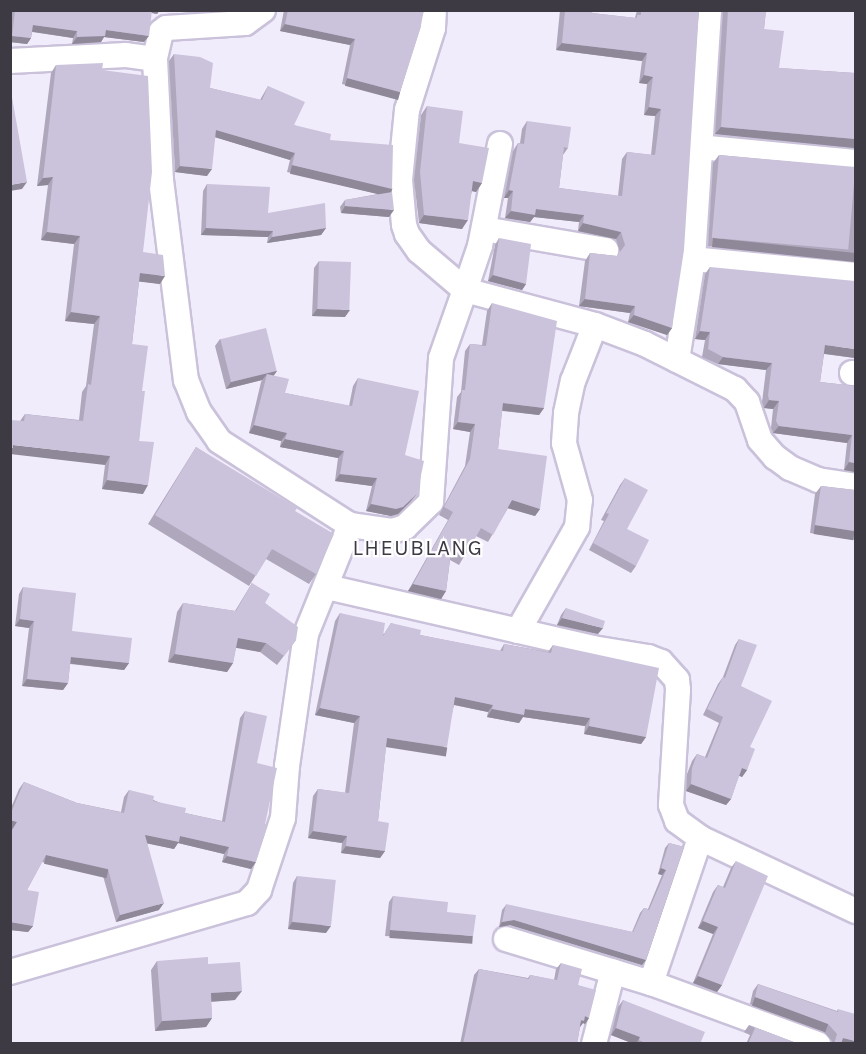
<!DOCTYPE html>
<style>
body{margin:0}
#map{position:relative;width:866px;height:1054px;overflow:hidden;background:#f1ecfb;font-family:Karla,sans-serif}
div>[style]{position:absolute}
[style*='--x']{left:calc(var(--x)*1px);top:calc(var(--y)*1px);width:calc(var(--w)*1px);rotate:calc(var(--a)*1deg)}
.roads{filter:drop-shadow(2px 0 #cac1da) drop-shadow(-2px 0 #cac1da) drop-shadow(0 2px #cac1da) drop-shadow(0 -2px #cac1da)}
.street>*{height:24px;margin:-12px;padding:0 12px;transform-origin:12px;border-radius:12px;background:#fff}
.wall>*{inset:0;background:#afa7bc}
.shaded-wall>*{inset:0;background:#8e8899;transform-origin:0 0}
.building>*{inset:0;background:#cbc2db;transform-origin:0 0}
span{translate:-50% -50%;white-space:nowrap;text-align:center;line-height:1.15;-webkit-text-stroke:4.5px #fff;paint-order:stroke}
.quarter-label{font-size:22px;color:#3e3a44;letter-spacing:1.5px}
.frame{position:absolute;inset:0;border:12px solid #3e3a44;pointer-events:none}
</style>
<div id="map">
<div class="roads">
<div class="street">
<i style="--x:263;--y:10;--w:22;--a:144"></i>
<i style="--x:245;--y:23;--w:79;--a:176.4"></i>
<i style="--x:166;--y:28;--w:6;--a:141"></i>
<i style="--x:161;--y:32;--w:28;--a:103"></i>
<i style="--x:155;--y:59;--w:121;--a:87.2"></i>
<i style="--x:161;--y:180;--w:202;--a:82.9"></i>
<i style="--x:186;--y:380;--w:35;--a:68"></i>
<i style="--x:199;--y:412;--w:35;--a:55"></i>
<i style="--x:219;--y:441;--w:156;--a:32.7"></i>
<i style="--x:350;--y:525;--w:42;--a:8.1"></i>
<i style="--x:392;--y:531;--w:14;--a:-17"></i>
<i style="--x:405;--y:527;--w:36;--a:-44"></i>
<i style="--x:431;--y:502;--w:144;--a:-86"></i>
<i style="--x:441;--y:358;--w:72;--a:-70.6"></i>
<i style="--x:465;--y:290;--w:60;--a:-139.7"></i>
<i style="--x:419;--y:251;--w:21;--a:-125"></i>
<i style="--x:407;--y:234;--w:9;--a:-108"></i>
<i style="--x:404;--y:225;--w:45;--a:-95.1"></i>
<i style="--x:400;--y:180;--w:70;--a:-84.3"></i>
<i style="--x:407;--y:110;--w:86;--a:-72.4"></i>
<i style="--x:433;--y:28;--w:18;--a:-87"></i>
<i style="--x:10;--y:61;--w:116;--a:-3"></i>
<i style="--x:126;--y:55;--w:29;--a:8"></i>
<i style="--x:500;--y:144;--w:104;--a:101.1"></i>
<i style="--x:480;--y:246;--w:46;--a:108.8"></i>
<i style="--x:465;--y:290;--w:135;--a:15.1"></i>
<i style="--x:595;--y:325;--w:53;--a:20.8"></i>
<i style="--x:645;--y:344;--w:101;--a:26.6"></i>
<i style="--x:735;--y:389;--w:18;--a:47"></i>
<i style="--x:747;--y:402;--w:40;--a:71.1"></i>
<i style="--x:760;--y:440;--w:23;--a:49"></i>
<i style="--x:775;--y:457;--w:19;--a:36"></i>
<i style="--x:790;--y:468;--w:30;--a:23"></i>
<i style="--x:818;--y:480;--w:38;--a:9"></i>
<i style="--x:699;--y:147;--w:158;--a:5.5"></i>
<i style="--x:484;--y:229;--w:124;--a:9.8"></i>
<i style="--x:693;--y:259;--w:164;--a:5.6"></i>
<i style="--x:677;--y:360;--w:102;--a:-81"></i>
<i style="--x:693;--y:259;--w:250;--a:-86.3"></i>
<i style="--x:852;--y:373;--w:4;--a:0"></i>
<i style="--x:327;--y:587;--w:273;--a:12.9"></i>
<i style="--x:593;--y:648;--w:56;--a:9.3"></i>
<i style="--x:648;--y:657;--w:14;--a:21"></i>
<i style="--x:661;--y:662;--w:24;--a:48"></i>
<i style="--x:677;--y:680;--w:10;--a:84"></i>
<i style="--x:678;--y:690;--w:115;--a:93.5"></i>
<i style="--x:671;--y:805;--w:17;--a:69"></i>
<i style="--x:677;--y:821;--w:29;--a:36"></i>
<i style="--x:700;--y:838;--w:172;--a:25.1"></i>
<i style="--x:518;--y:631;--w:120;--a:-60.4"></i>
<i style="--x:577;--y:527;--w:27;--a:-84"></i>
<i style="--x:580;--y:500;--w:59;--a:-105.7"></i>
<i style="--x:564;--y:443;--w:30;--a:-86"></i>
<i style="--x:566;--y:413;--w:33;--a:-78"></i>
<i style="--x:573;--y:381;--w:60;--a:-68.6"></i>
<i style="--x:506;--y:939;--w:152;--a:16.9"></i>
<i style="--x:651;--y:983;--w:153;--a:-71.3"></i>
<i style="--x:10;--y:972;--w:247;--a:-16.2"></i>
<i style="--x:247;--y:903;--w:18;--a:-47"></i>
<i style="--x:259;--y:890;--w:76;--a:-71.6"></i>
<i style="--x:283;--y:818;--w:52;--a:-85.6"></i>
<i style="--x:287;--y:766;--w:133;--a:-81.8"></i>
<i style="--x:306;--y:634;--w:118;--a:-68"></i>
<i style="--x:651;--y:983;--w:178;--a:20.1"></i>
<i style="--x:594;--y:1044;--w:75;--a:-75.4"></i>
</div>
</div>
<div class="wall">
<i style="clip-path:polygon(10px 10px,160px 10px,157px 14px,151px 13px,144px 42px,104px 37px,101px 42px,72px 44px,73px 38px,32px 32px,31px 38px,27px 44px,10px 42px)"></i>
<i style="clip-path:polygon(284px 10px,424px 10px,400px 92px,396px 98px,342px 84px,350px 45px,280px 31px)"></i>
<i style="clip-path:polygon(560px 10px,593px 10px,592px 13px,635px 18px,637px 10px,699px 10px,672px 328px,667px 335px,628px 322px,630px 313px,579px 306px,585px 261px,590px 253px,617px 256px,620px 252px,616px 239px,578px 231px,579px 222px,534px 217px,530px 222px,505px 218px,508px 198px,504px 198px,513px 151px,518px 143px,520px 143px,522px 129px,527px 121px,568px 148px,563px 155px,559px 188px,618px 196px,622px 159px,627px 152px,651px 155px,655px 116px,644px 115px,647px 84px,639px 83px,642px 61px,556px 50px)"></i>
<i style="clip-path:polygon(723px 10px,766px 10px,764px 29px,779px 68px,855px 73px,855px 71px,855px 148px,715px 134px)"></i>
<i style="clip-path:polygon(174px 54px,210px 88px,260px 100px,268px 86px,294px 125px,330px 140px,390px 192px,389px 217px,341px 213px,340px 207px,345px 200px,378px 194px,287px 172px,290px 160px,215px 137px,207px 176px,175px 172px,169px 61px)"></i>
<i style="clip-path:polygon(56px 65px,102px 70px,143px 252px,160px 284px,139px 281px,132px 344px,142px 391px,139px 441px,143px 494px,102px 489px,105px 465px,20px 421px,25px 414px,79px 420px,82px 392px,86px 386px,94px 324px,65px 321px,74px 244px,41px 240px,48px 185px,37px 186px,51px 73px)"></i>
<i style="clip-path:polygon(427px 106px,459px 143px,482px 183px,476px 192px,472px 191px,462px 229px,419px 223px,414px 180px,421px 115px)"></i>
<i style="clip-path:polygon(719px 155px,855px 168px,855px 261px,708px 246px,713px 163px)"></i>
<i style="clip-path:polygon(207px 184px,268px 213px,326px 228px,321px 235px,267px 243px,268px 237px,201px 235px,203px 191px)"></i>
<i style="clip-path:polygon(499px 238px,526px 284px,522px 290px,488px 281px,495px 245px)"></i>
<i style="clip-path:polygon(319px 261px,345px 317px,312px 316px,314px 268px)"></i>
<i style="clip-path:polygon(710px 267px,855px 358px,824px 354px,820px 382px,855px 386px,855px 472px,844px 470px,847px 443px,773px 433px,771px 428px,773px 409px,764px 408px,762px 402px,766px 370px,718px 364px,702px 357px,705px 340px,695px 339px,705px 274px)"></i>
<i style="clip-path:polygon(492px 303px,544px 408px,539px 415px,502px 411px,498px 449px,540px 509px,535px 516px,508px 508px,488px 542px,476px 536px,459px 565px,450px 560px,446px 591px,441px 599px,408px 591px,448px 520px,439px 515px,465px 466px,470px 432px,453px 429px,457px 397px,461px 392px,465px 351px,470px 344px,482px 345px,487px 311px)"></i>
<i style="clip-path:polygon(220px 339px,277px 371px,273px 376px,285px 393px,349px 406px,353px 386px,358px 378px,405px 455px,411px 501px,398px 514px,391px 516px,366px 511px,372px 486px,335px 481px,338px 458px,280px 447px,281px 441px,249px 433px,261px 382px,262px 380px,226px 389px,215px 346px)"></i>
<i style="clip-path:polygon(196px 447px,295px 511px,316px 574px,309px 584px,266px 559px,249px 586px,148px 524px)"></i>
<i style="clip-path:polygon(625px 478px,627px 529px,636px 566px,631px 573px,589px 550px,604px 521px,601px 520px,620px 485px)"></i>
<i style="clip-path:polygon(821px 486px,855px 490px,855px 547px,854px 546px,855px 540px,810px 533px,815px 494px)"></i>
<i style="clip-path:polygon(252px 583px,265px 603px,296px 640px,277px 665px,260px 652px,236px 647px,233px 663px,227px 672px,168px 662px,177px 612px,183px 603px,235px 611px)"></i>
<i style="clip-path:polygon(23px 587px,72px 631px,129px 663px,124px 670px,70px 664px,68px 683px,63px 690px,22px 686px,29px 628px,15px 626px,19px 594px)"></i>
<i style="clip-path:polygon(566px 608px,598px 634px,557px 625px,561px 615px)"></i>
<i style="clip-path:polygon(340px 613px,384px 634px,391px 623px,420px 635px,500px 651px,504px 644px,548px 652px,553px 645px,646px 737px,641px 744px,584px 734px,585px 726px,523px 717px,519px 723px,487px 717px,488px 712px,454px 705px,442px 754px,386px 746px,378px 821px,385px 851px,380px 858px,341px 853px,342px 843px,308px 838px,313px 796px,318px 789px,345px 793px,354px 723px,315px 715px,335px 621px)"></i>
<i style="clip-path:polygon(739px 639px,741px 686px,750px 747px,747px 770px,742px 777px,739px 775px,731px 799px,726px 805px,686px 791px,687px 774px,692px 761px,697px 754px,705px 757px,719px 723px,703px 715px,718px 684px,723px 677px,735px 645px)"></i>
<i style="clip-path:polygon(245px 711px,257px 763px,251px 869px,222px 862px,224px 854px,178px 843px,174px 849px,147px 843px,159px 910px,116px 922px,103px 876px,42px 862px,27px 890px,33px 926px,28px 932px,10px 930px,10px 832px,12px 829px,10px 828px,10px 810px,19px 789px,24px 782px,77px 803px,121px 812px,124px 797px,129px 790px,185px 813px,222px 821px,240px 718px)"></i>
<i style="clip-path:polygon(669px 843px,684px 847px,646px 960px,642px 965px,510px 925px,499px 927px,502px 910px,506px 905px,632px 932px,640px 913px,644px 908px,648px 909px,662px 875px,658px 874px,665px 848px)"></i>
<i style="clip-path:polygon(736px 861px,722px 985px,717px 992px,693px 983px,713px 934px,698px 928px,713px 892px,718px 885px,723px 887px,731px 868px)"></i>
<i style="clip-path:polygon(297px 876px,326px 933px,288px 929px,293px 883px)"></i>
<i style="clip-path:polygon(393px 896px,447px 912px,468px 942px,385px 936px,389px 902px)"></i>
<i style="clip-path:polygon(157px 961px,208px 964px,235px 1000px,211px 1002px,212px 1018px,206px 1027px,155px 1031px,151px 970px)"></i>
<i style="clip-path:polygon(561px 963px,578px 985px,589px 1018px,585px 1024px,583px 1023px,580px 1027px,577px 1044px,460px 1044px,474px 975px,479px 969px,528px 978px,530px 975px,554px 980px,556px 969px)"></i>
<i style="clip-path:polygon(758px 984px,837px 1011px,838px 1009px,855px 1044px,831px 1044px,832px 1041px,823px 1031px,750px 1004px,753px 991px)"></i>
<i style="clip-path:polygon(623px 1000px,700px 1044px,634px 1044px,611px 1035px,618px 1007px)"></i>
<i style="clip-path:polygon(749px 1025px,799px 1044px,746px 1044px,750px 1035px,744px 1032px)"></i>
</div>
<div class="shaded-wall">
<i style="clip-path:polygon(149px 10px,160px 10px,157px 14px,148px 12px)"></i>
<i style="clip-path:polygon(285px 24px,355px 39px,350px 45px,280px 31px)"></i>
<i style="clip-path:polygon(33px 25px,77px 31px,73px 38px,28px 31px)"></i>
<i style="clip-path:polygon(106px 30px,149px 36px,144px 42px,104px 37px,101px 42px,72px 44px,77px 37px)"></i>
<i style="clip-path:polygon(12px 36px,31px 38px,27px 44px,10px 42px,10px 38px)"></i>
<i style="clip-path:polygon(562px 43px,647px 53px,642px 61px,556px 50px)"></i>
<i style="clip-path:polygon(644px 75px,653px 77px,647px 84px,639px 83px)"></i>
<i style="left:347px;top:78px;width:55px;height:8px;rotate:15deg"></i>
<i style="clip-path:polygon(649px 107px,661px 109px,655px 116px,644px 115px)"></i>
<i style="clip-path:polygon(721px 127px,855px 139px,855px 148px,715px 134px)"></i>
<i style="clip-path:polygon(216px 130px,295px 153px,290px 160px,211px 136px)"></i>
<i style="left:292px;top:165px;width:103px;height:9px;rotate:13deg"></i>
<i style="clip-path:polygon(180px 166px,212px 169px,207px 176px,175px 172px)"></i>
<i style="clip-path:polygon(53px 177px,48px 185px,37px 186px,43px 178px)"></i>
<i style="clip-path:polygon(473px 181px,482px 183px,476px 192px,467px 190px)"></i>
<i style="clip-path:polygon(27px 182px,22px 189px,10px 191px,10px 185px)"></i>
<i style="clip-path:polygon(509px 190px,513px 191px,508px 198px,504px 198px)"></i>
<i style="clip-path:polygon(345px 206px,394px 210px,389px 217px,341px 213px)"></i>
<i style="clip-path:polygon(536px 209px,584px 215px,579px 222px,534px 217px,530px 222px,505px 218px,511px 211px)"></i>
<i style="clip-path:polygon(424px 215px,468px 220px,462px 229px,419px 223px)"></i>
<i style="clip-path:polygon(583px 223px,621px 232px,616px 239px,578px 231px)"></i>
<i style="clip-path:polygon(206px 228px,273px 231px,268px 237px,201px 235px)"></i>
<i style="clip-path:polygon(326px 228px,321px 235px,267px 243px,272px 237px)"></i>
<i style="clip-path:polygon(47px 232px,80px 236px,74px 244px,41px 240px)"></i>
<i style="left:713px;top:238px;width:143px;height:9px;rotate:6deg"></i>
<i style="clip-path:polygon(140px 273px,165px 276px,160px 284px,134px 281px)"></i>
<i style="clip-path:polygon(493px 275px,526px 284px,522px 290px,488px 281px)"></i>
<i style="clip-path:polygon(585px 299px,635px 306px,630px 313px,579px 306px)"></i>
<i style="clip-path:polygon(317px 309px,350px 310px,345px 317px,312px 316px)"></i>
<i style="clip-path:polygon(71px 312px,100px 316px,94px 324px,65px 321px)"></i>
<i style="clip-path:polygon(634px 315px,672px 328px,667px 335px,628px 322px)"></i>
<i style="clip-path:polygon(700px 331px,710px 332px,705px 340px,695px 339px)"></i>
<i style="clip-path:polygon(825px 345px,855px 349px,855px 358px,819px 353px)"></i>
<i style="clip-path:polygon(723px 357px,772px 363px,766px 370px,718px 364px)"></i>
<i style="clip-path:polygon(277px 371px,272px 378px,267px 374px,262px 380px,226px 389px,231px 382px)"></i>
<i style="clip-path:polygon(769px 400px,779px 401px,773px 409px,764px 408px)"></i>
<i style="clip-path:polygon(503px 403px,544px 408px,539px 415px,498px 410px)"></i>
<i style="clip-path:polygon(458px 422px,475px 424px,470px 432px,453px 429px)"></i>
<i style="clip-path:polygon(254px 425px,287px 433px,281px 441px,249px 433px)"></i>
<i style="clip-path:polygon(779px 426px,852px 435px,847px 443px,773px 433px)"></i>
<i style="clip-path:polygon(285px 439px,344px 451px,338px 458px,280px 447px)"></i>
<i style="clip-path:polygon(13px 445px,110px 456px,105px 465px,10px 454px,10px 448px)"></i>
<i style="clip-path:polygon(849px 462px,855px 463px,855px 472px,844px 470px)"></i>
<i style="clip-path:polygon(340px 474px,377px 478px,372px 486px,335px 481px)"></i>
<i style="clip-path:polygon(107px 480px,148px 485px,143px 494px,102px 489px)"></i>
<i style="clip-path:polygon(417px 494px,411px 501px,398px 514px,391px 516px,366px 511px,371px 504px)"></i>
<i style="clip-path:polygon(512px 500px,540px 509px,535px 516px,507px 508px)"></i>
<i style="left:815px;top:525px;width:40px;height:9px;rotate:9deg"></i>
<i style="clip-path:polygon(413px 584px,446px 591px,441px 599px,408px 591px)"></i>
<i style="clip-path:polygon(562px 618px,603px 628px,598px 634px,557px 625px)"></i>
<i style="clip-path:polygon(20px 619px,34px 621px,29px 628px,15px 626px)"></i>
<i style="clip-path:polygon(238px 638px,266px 643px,260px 652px,231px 647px)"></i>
<i style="clip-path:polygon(175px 654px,233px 663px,227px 672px,168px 662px)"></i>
<i style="clip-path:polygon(71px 657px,129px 663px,124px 670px,66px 663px)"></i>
<i style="clip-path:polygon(27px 679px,68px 683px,63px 690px,22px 686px)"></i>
<i style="clip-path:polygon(455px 697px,493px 705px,488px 712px,450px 704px)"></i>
<i style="clip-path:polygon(320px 708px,360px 716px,354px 723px,315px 715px)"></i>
<i style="clip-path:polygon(492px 709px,525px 709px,590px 718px,585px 726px,523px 717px,519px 723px,487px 717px)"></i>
<i style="clip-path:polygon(589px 726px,646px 737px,641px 744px,584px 734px)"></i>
<i style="left:387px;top:738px;width:61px;height:9px;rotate:9deg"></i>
<i style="clip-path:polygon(742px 768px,747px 770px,742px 777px,737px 775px)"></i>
<i style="clip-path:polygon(691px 784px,731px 799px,726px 805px,686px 791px)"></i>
<i style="clip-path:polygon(10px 820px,17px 822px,12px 829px,10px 828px)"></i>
<i style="clip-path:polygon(313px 831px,347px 836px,342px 843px,308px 838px)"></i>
<i style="clip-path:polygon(145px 835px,180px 836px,229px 847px,224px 854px,178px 843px,174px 849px,140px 842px)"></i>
<i style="clip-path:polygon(346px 846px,385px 851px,380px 858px,341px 853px)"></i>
<i style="left:46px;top:855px;width:64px;height:9px;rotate:13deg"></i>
<i style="clip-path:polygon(227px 856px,256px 862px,251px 869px,222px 862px)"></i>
<i style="clip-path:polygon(661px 868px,666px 870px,662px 875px,658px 874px)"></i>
<i style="clip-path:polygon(164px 903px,159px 910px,116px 922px,120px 915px)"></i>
<i style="clip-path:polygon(514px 920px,646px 960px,642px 965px,510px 925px,499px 927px,502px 922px)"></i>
<i style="clip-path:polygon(703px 921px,718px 927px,713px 934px,698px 928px)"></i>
<i style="clip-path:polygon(10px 922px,33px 926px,28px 932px,10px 930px)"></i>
<i style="clip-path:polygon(292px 922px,331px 926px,326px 933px,288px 929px)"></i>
<i style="left:390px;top:930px;width:83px;height:8px;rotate:4deg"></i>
<i style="clip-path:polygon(698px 976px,722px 985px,717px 992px,693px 983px)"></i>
<i style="clip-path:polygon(242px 991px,235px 1000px,204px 1002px,211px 993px)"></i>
<i style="left:755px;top:997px;width:78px;height:9px;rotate:20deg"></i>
<i style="clip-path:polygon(585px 1016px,589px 1018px,585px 1024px,583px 1023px,580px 1027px,577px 1027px)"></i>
<i style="clip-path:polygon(212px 1018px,206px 1027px,155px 1031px,162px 1021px)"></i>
<i style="clip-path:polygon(616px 1028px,640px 1037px,636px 1044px,634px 1044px,611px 1035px)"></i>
<i style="clip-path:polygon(843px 1038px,855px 1041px,855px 1044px,839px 1044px)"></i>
</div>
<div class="building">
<i style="clip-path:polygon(15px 10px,152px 10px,149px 36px,106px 30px,105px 36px,77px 37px,77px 31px,33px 25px,31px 38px,12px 36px)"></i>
<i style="clip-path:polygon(288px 10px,424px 10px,420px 29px,400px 92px,347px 78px,355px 39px,285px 24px)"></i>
<i style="clip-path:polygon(565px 10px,593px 10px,592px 13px,637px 18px,637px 15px,641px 15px,641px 10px,699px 10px,684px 250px,672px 328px,634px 315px,635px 306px,585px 299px,590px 253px,617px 256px,625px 245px,621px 232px,583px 223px,584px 215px,536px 209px,535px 215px,511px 211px,513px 191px,509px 190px,518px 143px,524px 144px,527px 121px,571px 127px,568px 148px,564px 147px,559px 188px,622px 196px,627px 152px,655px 155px,661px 109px,649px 107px,653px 77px,644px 75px,647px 53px,562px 43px)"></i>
<i style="clip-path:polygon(728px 10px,766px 10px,764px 29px,784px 31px,779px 68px,855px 73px,855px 139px,721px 127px)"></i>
<i style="clip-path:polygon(174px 54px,200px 57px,213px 63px,210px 88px,262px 100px,268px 86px,305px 102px,294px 125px,331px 134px,330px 140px,393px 145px,392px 189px,292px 165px,295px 153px,216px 130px,212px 169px,180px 166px)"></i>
<i style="clip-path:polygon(103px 63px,102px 70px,148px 76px,152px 172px,143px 252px,163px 255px,165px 276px,140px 273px,132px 344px,148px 346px,142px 391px,145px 391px,139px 441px,154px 442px,148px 485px,107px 480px,110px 456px,13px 445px,13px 448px,10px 448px,10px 420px,24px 421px,25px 414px,83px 421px,88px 384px,91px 385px,100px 316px,71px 312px,80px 236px,47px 232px,53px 177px,43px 178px,56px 65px)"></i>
<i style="clip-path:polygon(10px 86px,27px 182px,10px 185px)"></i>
<i style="clip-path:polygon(427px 106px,463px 111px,459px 143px,489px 148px,482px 183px,473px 181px,468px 220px,424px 215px,420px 172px)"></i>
<i style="left:719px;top:155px;width:137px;height:83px;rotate:5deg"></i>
<i style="clip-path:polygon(207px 184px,270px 187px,268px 213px,325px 203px,326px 228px,272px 237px,273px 231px,206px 228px)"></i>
<i style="clip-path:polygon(392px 192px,394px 210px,345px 206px,345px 200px)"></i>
<i style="clip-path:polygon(499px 238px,531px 244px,526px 284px,493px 275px)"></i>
<i style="left:319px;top:261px;width:32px;height:48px;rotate:2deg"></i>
<i style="clip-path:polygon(710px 267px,855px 281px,855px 349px,825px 345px,820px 382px,855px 386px,855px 463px,849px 462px,852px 435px,779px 426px,776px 421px,779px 401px,769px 400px,768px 395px,772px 363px,723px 357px,708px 349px,710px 332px,700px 331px)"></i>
<i style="clip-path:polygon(492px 303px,557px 321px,544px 408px,503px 403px,498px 449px,547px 456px,540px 509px,512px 500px,493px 535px,481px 528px,464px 558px,451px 551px,446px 591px,413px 584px,453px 512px,444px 507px,470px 459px,475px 424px,458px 422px,462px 390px,465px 390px,470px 344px,486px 346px)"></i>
<i style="left:266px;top:328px;width:44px;height:47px;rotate:76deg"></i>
<i style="clip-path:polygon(267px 374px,289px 379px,285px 393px,352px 406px,358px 378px,419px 391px,405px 455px,424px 461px,417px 494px,403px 507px,396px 509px,371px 504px,377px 478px,340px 474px,344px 451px,285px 439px,287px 433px,254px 425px)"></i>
<i style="clip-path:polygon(196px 447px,297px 508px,295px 511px,334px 534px,316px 574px,272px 549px,256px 576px,155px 515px)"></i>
<i style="clip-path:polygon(625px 478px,648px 490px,627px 529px,649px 540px,636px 566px,593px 543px,609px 514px,606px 513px)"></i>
<i style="clip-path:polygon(821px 486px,855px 490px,855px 531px,815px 525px)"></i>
<i style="clip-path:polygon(252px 583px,270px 594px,265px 603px,298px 627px,296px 640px,284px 656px,266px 643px,238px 638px,233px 663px,175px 654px,183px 603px,236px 611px)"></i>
<i style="clip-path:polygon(23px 587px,76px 593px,72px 631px,132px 638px,129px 663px,71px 657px,68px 683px,27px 679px,34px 621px,20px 619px)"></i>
<i style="clip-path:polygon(566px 608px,605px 621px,603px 628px,562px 618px)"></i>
<i style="clip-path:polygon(340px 613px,385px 623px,383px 636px,391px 623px,421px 630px,420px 635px,503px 651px,504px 644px,551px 653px,553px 645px,659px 668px,646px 737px,589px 726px,590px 718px,525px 709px,524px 715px,492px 709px,493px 705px,455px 697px,447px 747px,387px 738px,378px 821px,389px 823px,385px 851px,346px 846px,347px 836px,313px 831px,318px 789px,349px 793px,360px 716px,320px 708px)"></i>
<i style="clip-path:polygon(739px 639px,757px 645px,741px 686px,772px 701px,750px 747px,755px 749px,747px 770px,742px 768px,731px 799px,691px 784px,692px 768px,697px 754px,707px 758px,723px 717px,707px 709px,723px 677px,725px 678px)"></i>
<i style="clip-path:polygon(245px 711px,267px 716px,257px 763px,277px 768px,265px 824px,268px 824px,256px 862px,227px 856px,229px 847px,180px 836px,179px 842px,145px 835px,164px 903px,120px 915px,108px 869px,46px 855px,27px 890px,39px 892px,33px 926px,10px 922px,10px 834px,17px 822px,10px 820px,10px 815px,24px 782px,77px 803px,124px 813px,129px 790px,154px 796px,153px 801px,186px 808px,185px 813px,225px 822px)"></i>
<i style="clip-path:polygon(669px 843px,684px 847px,646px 960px,514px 920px,502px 922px,506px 904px,633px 932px,644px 908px,649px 910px,666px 870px,661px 868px)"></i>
<i style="clip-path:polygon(736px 861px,768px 876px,722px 985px,698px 976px,718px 927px,703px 921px,718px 885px,725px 888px)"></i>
<i style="left:297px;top:876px;width:39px;height:46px;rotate:6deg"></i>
<i style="clip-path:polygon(393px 896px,448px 902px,447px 912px,476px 915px,473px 936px,390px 930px)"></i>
<i style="clip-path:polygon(208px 957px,208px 964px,240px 962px,242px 991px,211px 993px,212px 1018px,162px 1021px,157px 961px)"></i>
<i style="clip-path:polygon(561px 963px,582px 969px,578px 985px,596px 990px,589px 1018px,585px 1016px,584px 1021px,581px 1020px,577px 1044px,463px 1044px,479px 969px,529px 979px,530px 975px,557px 980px)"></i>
<i style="clip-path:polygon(758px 984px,838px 1012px,838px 1009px,855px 1014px,855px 1041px,843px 1038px,841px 1044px,834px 1044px,837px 1034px,828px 1024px,755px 997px)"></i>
<i style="clip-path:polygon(623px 1000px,705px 1032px,700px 1044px,647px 1044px,639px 1040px,640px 1037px,616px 1028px)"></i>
<i style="clip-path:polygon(749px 1025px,799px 1044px,748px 1044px,755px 1028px)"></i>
</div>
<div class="quarter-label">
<span style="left:418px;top:549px">LHEUBLANG</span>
</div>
<div class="frame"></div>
</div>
